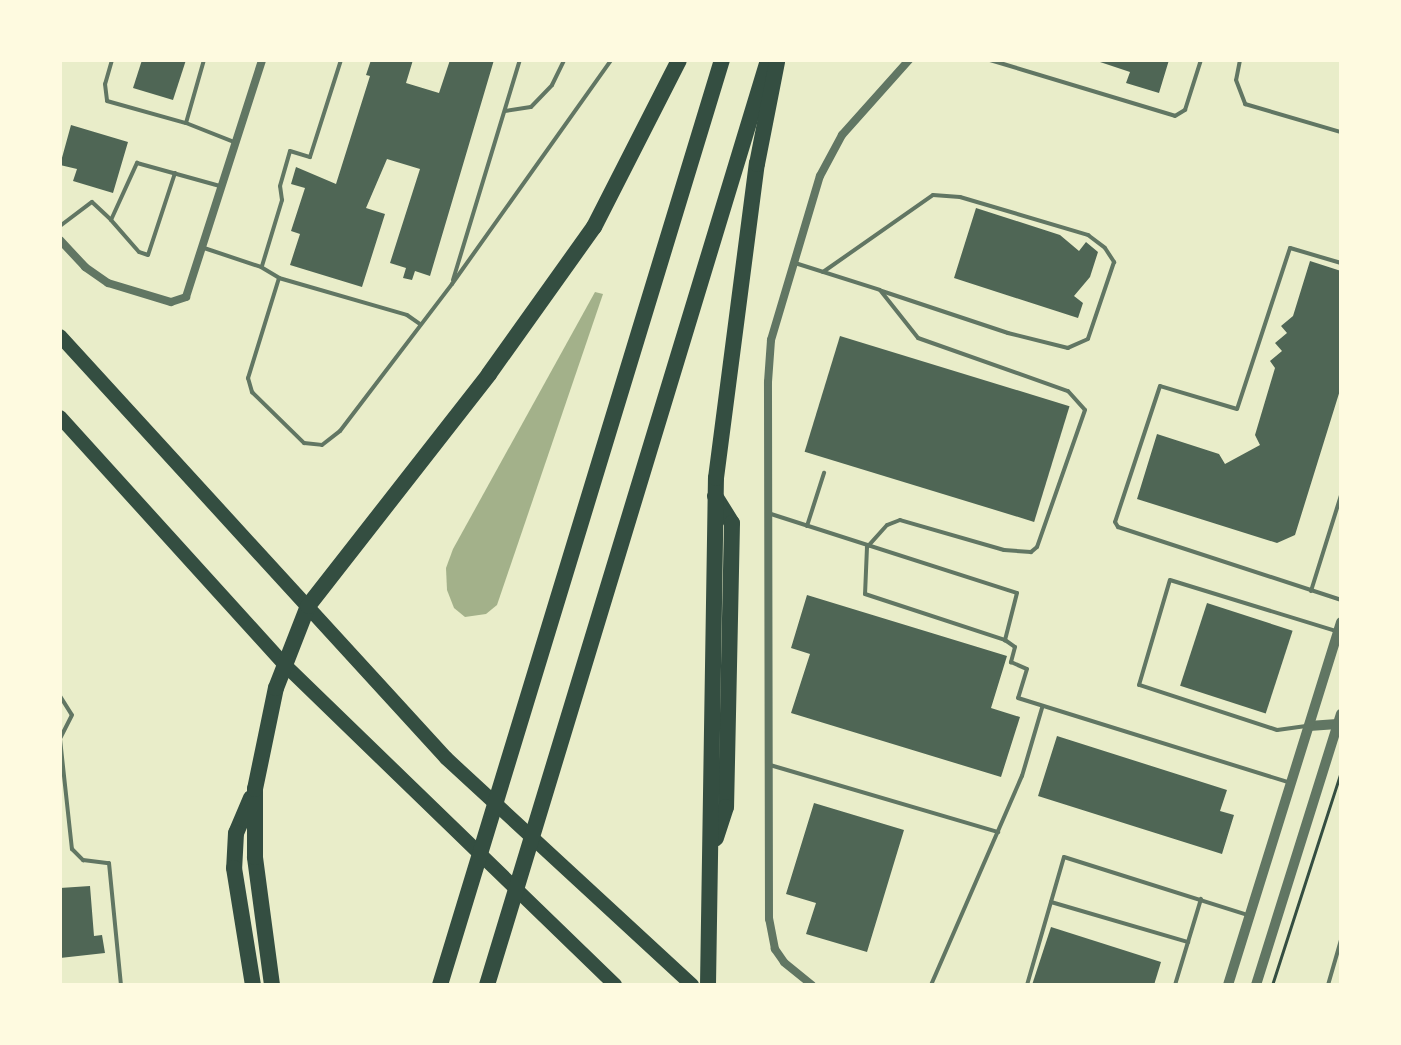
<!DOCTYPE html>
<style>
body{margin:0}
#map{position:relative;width:1401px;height:1045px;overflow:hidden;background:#e9edc9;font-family:"PT Sans Narrow",sans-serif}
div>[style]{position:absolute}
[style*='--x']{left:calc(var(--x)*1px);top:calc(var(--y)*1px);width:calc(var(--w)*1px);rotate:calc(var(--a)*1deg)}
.water>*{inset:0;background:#a3b18a}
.building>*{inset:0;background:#4f6655;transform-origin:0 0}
.path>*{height:3px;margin:-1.5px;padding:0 1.5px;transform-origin:1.5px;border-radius:1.5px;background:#344e41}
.service>*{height:4px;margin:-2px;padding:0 2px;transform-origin:2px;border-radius:2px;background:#617663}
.minor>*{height:8px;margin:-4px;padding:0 4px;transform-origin:4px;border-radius:4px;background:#617663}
.tertiary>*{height:10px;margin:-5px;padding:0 5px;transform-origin:5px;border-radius:5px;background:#617663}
.trunk>*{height:14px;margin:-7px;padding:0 7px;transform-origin:7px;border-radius:7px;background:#344e41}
.motorway>*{height:16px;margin:-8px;padding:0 8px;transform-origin:8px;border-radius:8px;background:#344e41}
span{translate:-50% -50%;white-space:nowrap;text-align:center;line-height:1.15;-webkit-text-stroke:7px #fefae0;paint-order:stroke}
.frame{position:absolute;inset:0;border:62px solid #fefae0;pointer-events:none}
</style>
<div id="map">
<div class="water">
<i style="clip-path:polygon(595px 292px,603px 294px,497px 605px,486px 614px,465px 617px,454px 608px,447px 590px,446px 568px,453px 549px)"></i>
</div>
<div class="building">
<i style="clip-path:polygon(142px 60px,186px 60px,173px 100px,133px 88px)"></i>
<i style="clip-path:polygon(371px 60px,413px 60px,406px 83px,439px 93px,450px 60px,494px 60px,430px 276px,415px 271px,412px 280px,403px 278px,406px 268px,390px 263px,420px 169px,387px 159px,366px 208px,385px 214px,362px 287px,290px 265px,300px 234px,291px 231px,305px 188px,291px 184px,296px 167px,336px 184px,370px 76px,366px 75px)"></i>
<i style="clip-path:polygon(1094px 60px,1169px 60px,1159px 93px,1126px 83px,1130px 72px)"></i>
<i style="clip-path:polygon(71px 125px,128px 142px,113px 193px,73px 181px,77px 169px,60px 165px)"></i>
<i style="clip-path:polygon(976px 208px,1060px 235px,1079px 251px,1086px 242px,1098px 252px,1090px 277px,1074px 296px,1083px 303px,1078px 318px,954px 278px)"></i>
<i style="clip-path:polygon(1310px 261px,1341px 271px,1341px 387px,1295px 535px,1277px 543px,1137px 499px,1157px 434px,1219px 454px,1225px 464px,1260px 445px,1255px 435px,1275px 368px,1270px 361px,1282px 351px,1275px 343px,1287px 333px,1281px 326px,1293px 316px)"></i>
<i style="left:840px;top:336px;width:240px;height:121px;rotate:17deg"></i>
<i style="clip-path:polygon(807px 595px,1007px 656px,991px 708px,1020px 717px,1001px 777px,791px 713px,810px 654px,791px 648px)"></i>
<i style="left:1207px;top:603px;width:90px;height:87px;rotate:18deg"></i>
<i style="clip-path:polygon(1057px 736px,1227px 790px,1220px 811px,1234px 815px,1222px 854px,1038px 796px)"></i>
<i style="clip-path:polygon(814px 803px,904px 830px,867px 952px,806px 934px,816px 903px,786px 894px)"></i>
<i style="clip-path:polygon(90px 886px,94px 936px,102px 935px,105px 953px,60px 958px,60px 888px)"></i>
<i style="clip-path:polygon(1051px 927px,1161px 962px,1154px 985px,1032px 985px)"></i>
</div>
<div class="path">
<i style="--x:1272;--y:985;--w:224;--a:-72.1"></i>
</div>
<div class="service">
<i style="--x:112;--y:60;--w:25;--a:106"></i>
<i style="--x:105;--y:84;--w:17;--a:83"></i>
<i style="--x:107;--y:101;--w:82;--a:15.6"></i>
<i style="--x:186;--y:123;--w:52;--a:21.6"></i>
<i style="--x:990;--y:60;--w:193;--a:16.8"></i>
<i style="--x:1175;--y:116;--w:12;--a:-31"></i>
<i style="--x:1185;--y:110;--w:52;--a:-72.3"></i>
<i style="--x:1240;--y:60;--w:20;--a:101"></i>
<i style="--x:1236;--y:80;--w:26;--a:69"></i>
<i style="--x:1245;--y:104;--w:100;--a:16.3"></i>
<i style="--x:505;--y:111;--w:26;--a:-9"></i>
<i style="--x:531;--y:107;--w:30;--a:-46"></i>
<i style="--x:552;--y:85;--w:28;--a:-64"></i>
<i style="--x:186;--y:123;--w:66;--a:-74.1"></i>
<i style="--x:175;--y:173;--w:86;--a:108.2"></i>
<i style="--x:148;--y:255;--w:9;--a:-162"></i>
<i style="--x:139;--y:252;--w:43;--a:-131.2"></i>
<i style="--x:111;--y:220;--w:63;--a:-65.5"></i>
<i style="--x:137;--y:163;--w:86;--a:15.5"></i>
<i style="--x:60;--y:226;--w:40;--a:-37"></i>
<i style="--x:92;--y:202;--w:26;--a:43"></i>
<i style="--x:204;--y:248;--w:60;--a:18.4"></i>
<i style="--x:261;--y:267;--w:21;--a:31"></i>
<i style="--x:279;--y:278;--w:105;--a:107.2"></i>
<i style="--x:248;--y:378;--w:15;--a:74"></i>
<i style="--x:252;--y:392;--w:73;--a:44.4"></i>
<i style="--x:304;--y:443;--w:18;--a:6"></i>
<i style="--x:322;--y:445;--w:23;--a:-38"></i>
<i style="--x:340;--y:431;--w:185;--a:-52.7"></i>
<i style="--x:452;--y:284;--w:275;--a:-54.6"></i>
<i style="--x:795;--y:263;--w:89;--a:17.6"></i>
<i style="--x:880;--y:290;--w:61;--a:51.6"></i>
<i style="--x:918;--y:338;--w:159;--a:19.5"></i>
<i style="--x:1068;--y:391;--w:25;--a:48"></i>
<i style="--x:1085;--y:410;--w:145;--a:109.3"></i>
<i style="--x:1037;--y:547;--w:8;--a:140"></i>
<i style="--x:1031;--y:552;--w:27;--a:-176"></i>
<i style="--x:1004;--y:550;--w:108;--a:-163.9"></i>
<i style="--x:900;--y:520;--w:14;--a:159"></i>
<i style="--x:887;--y:525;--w:30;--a:132"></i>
<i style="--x:867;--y:547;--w:47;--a:92.4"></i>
<i style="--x:865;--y:594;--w:147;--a:18.2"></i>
<i style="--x:1341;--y:263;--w:53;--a:-163.6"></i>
<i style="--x:1290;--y:248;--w:169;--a:108.2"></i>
<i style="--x:1237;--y:409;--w:80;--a:-163.4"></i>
<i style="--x:1160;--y:386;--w:143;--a:108.3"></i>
<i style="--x:1115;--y:522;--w:6;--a:59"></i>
<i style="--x:1118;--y:527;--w:235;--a:18.1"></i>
<i style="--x:262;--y:266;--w:69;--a:-73.1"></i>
<i style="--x:282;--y:200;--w:14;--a:-98"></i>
<i style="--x:280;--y:186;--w:36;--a:-74"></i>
<i style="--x:290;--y:151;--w:21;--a:17"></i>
<i style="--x:310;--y:157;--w:102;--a:-72.3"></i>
<i style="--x:823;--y:272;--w:134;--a:-35"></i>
<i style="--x:933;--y:195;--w:27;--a:4"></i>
<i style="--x:960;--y:197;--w:134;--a:16.5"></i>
<i style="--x:1088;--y:235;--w:21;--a:37"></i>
<i style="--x:1105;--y:248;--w:17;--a:57"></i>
<i style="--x:1114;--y:262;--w:81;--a:108.7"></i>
<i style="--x:1088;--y:339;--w:22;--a:156"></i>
<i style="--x:1068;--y:348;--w:62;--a:-166"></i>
<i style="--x:1008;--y:333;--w:133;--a:-161.6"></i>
<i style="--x:279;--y:278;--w:133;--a:16.1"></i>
<i style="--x:407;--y:315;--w:16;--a:35"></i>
<i style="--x:453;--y:280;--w:230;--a:-73.1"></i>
<i style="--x:771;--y:514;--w:258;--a:17.8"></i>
<i style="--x:1017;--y:593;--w:49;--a:104.3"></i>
<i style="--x:1005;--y:640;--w:12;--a:35"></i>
<i style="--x:1015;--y:647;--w:16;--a:105"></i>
<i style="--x:1011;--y:662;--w:17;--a:24"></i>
<i style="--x:1027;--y:669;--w:30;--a:107"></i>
<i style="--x:1018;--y:698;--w:283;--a:17.3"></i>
<i style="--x:807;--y:526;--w:56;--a:-72.2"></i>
<i style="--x:1311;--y:591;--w:101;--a:-72.6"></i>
<i style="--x:60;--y:696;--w:22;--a:58"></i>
<i style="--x:72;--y:715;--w:27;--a:117"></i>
<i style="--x:60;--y:739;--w:111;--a:83.8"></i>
<i style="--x:72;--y:849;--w:16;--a:45"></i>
<i style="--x:83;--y:860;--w:26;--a:7"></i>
<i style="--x:109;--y:863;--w:123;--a:84.4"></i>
<i style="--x:1306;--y:726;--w:29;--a:172"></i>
<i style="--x:1277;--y:730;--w:145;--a:-161.9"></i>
<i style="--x:1139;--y:685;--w:109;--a:-73.6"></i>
<i style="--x:1170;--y:580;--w:174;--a:17.1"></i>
<i style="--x:770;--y:765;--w:238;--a:16.4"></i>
<i style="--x:1051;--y:902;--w:143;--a:16.3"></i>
<i style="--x:931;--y:985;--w:228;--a:-66.5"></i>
<i style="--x:1022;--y:776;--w:71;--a:-73.6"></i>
<i style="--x:1027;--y:985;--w:133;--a:-73.9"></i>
<i style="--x:1064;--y:857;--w:193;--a:17.5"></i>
<i style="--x:1175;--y:985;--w:90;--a:-73.2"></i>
<i style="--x:1328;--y:985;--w:47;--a:-73.9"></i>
</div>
<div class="minor">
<i style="--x:60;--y:240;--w:37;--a:47"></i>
<i style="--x:85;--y:267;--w:28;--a:35"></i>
<i style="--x:108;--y:283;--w:66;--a:16.8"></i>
<i style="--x:171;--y:302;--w:16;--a:-18"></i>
<i style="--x:186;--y:297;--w:249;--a:-72.2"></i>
<i style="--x:812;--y:985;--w:36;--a:-141"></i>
<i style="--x:784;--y:962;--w:16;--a:-125"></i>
<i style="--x:775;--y:949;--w:31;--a:-101"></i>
<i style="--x:769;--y:919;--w:537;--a:-90.11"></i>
<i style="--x:768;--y:382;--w:42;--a:-85.9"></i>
<i style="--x:771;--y:340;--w:171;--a:-73.4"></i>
<i style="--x:820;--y:176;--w:47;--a:-61.8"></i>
<i style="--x:842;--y:135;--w:101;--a:-48.2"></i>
</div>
<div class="tertiary">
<i style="--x:1309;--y:726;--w:32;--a:-4"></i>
<i style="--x:1228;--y:985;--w:380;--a:-72.7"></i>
<i style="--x:1256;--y:985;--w:284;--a:-72.6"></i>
</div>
<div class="trunk">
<i style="--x:60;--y:336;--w:572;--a:47.55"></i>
<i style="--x:446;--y:758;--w:335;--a:42.7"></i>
<i style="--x:60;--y:417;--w:338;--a:47.8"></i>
<i style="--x:287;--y:667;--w:457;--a:44.1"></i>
</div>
<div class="motorway">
<i style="--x:715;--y:496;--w:32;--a:58"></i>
<i style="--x:732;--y:523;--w:284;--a:91.2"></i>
<i style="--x:726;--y:807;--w:33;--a:108"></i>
<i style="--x:251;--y:798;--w:38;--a:113"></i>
<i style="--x:236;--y:833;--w:35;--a:93"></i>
<i style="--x:234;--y:868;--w:119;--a:80.8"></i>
<i style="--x:272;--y:985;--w:129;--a:-97.6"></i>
<i style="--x:255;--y:857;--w:68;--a:-90"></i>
<i style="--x:255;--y:789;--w:103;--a:-78.3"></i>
<i style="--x:276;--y:688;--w:88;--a:-68.7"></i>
<i style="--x:308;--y:606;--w:294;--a:-52"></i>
<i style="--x:489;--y:374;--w:181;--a:-54.5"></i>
<i style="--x:594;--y:227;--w:187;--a:-63"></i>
<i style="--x:440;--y:985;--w:967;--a:-73.05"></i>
<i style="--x:487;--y:985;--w:967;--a:-73.1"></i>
<i style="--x:708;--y:985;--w:507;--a:-89.1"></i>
<i style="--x:716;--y:478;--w:317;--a:-82.6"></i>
<i style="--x:757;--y:164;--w:104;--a:-78.9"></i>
</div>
<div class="frame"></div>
</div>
